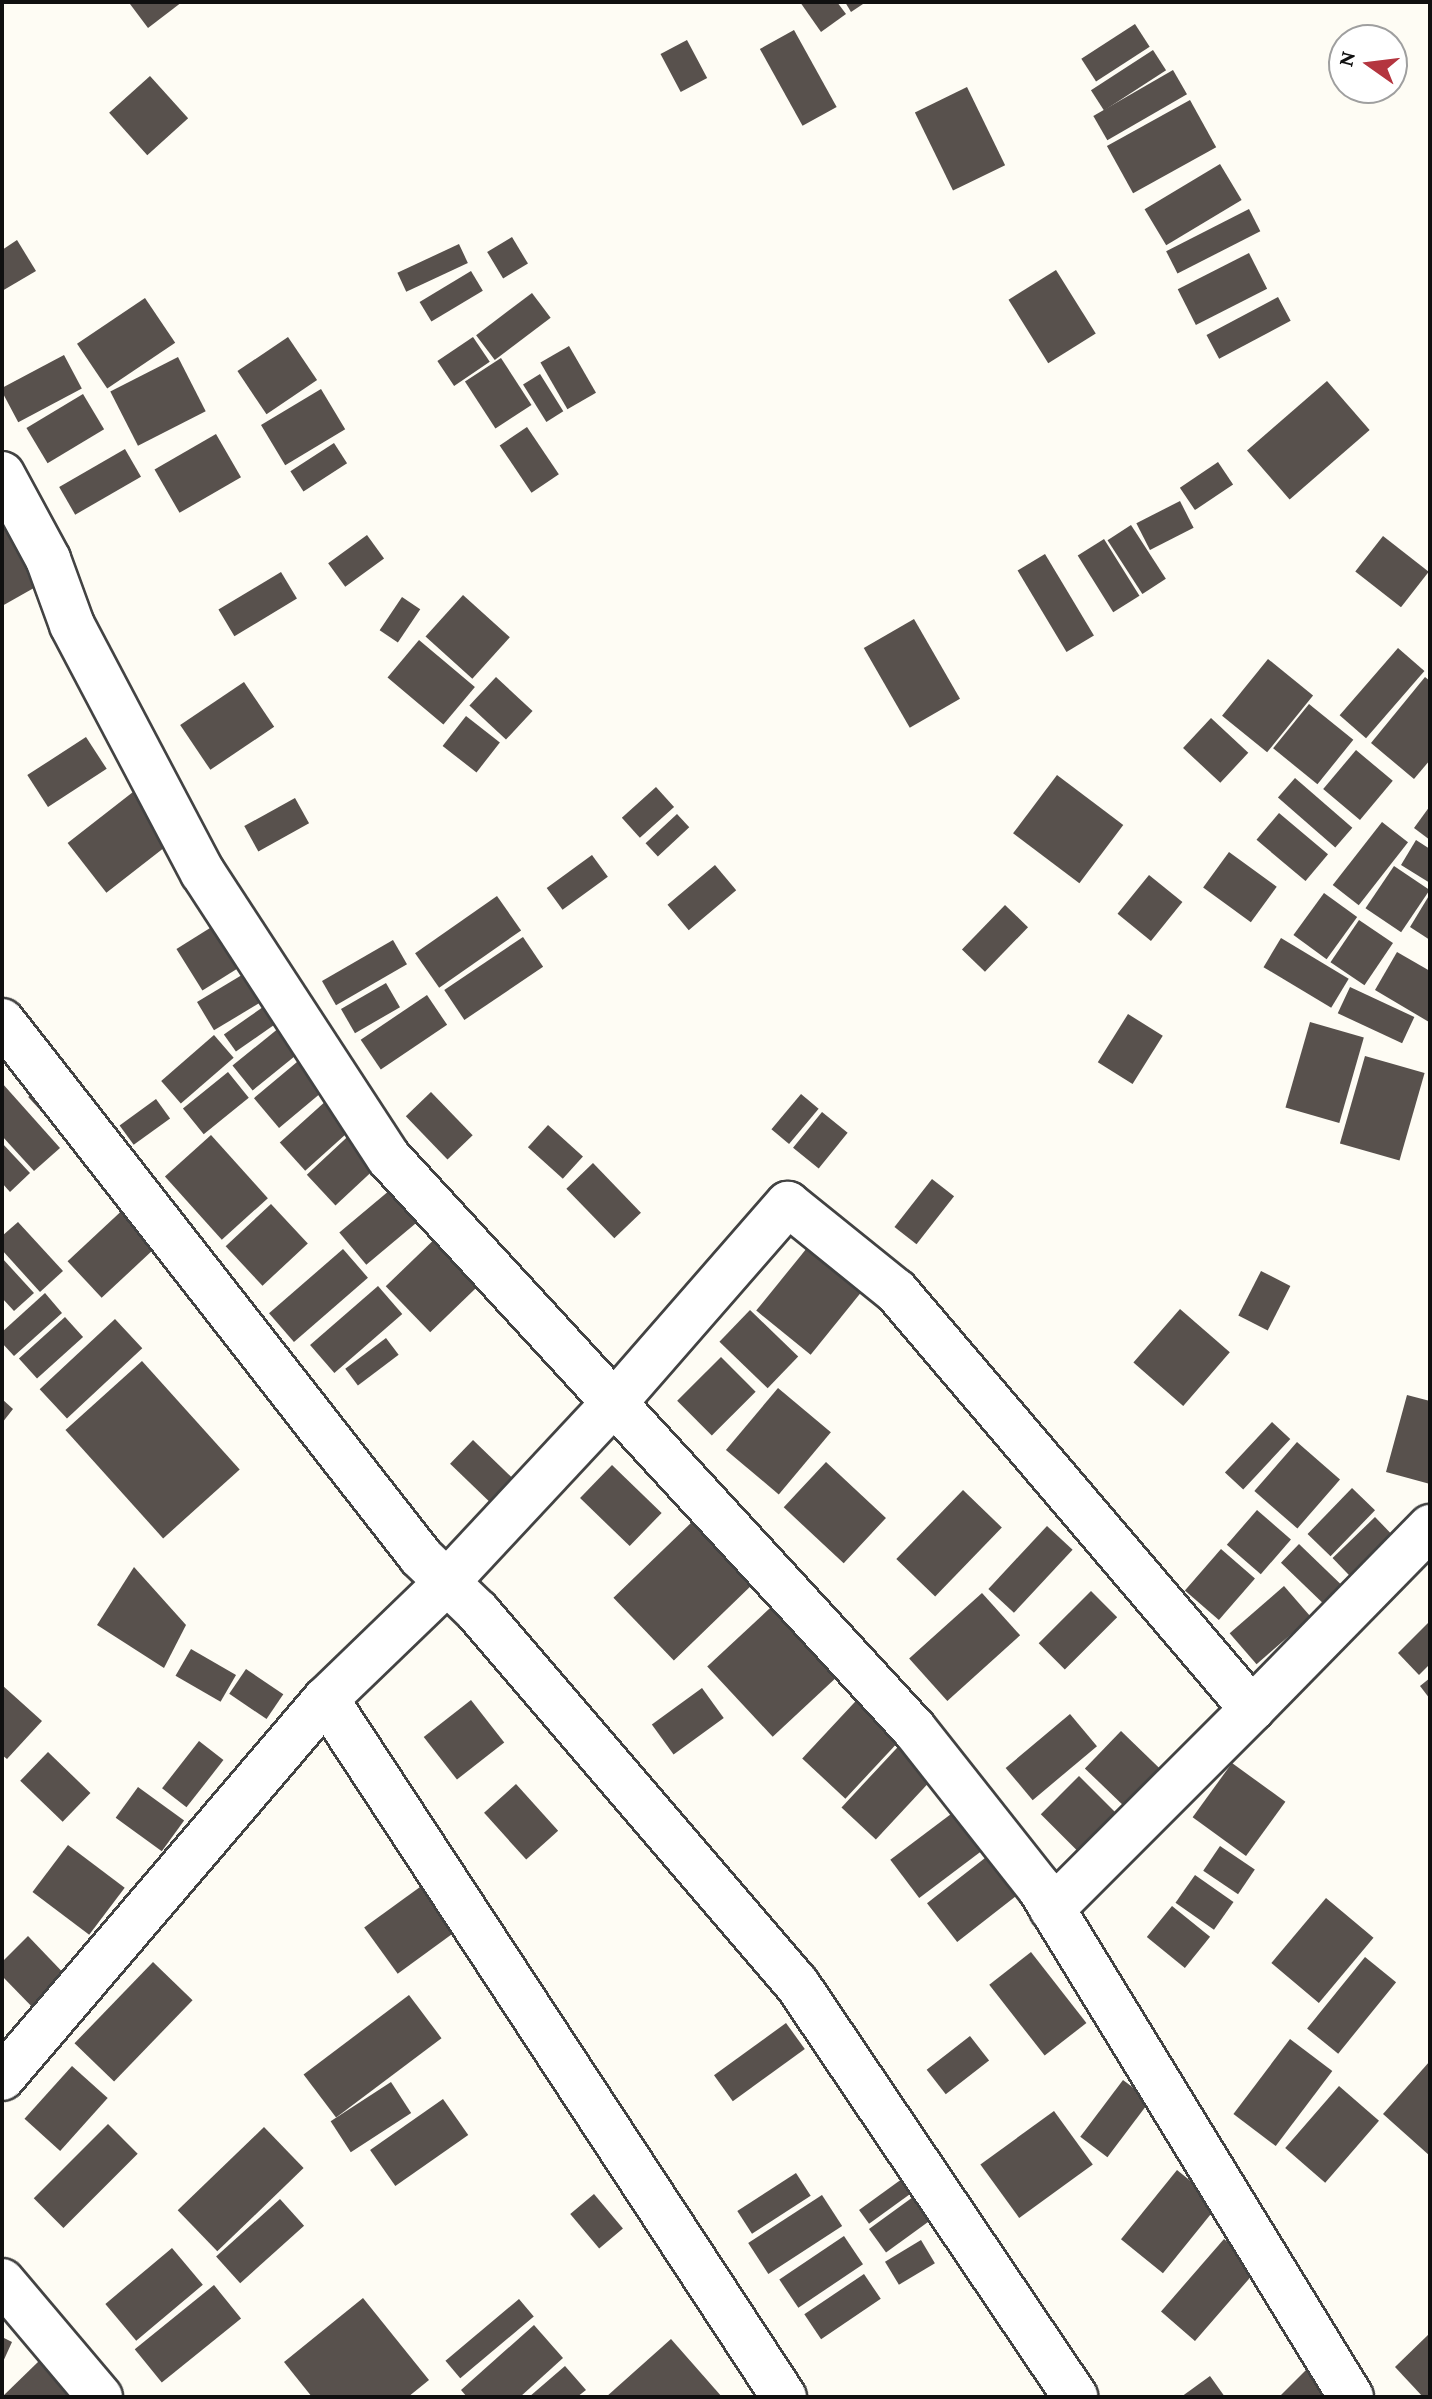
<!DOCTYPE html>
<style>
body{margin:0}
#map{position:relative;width:1432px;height:2399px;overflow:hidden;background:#fefcf4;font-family:"Crimson Pro",serif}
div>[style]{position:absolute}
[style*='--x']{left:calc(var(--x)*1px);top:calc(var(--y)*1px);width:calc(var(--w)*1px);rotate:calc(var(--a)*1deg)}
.building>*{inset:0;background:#58514d;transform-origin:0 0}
.roads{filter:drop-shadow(2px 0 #434343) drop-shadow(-2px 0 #434343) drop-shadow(0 2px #434343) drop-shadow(0 -2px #434343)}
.minor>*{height:44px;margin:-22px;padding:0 22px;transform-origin:22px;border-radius:22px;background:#fff}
span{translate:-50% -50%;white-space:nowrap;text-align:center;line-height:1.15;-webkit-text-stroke:8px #fff;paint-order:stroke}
.frame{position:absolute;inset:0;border:4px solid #101010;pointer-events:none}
.north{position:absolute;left:1328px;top:24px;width:80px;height:80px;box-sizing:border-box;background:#fff;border:2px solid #9f9f9f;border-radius:50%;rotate:284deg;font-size:22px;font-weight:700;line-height:32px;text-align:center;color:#101010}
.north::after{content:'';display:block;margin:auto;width:28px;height:36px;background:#b4353f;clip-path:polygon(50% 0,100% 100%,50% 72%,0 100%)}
</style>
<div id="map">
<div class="building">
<i style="clip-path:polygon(132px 2px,182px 2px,148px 28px,130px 4px)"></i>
<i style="clip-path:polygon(800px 2px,837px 2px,846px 14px,821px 32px)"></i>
<i style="clip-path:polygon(845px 2px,866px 2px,851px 12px)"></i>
<i style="left:1135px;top:24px;width:27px;height:64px;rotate:57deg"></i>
<i style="left:794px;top:30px;width:88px;height:39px;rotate:61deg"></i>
<i style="left:687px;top:40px;width:43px;height:30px;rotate:62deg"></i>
<i style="left:1153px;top:50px;width:24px;height:74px;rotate:57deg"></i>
<i style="left:1173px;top:70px;width:28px;height:92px;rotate:60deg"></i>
<i style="left:150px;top:76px;width:57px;height:55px;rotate:48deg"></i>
<i style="left:967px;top:87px;width:87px;height:58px;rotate:64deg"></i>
<i style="left:1190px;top:100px;width:54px;height:95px;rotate:61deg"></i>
<i style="left:1220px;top:164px;width:42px;height:88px;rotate:59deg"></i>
<i style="left:1249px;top:209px;width:25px;height:93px;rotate:63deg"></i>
<i style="left:512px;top:237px;width:31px;height:29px;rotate:59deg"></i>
<i style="clip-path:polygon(17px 240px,36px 271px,2px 291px,2px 250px)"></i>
<i style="left:459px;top:244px;width:21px;height:68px;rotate:65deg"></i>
<i style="left:1249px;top:253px;width:40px;height:80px;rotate:63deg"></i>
<i style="left:1056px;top:270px;width:75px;height:56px;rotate:58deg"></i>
<i style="left:471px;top:271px;width:23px;height:60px;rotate:59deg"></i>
<i style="left:532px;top:293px;width:31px;height:70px;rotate:53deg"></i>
<i style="left:1278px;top:297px;width:27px;height:81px;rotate:62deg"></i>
<i style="left:145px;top:298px;width:54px;height:82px;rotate:56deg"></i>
<i style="left:288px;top:337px;width:52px;height:61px;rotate:56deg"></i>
<i style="left:473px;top:337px;width:30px;height:43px;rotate:56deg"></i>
<i style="left:569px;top:346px;width:54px;height:33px;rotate:60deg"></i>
<i style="left:64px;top:355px;width:38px;height:72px;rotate:62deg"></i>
<i style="left:178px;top:357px;width:61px;height:76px;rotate:63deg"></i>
<i style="left:501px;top:358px;width:56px;height:43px;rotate:57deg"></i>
<i style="left:540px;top:374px;width:44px;height:20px;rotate:58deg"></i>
<i style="left:1327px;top:381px;width:65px;height:106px;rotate:49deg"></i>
<i style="left:321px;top:389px;width:47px;height:70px;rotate:59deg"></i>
<i style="left:83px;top:394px;width:41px;height:66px;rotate:59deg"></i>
<i style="left:527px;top:427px;width:57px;height:33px;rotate:56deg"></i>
<i style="left:216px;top:434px;width:50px;height:71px;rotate:60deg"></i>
<i style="left:334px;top:443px;width:24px;height:52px;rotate:57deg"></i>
<i style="left:125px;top:449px;width:32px;height:76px;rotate:60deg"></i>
<i style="left:1218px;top:462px;width:27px;height:46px;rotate:56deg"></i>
<i style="left:1180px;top:501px;width:30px;height:49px;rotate:63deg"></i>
<i style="clip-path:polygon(2px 510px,48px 580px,2px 606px)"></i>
<i style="left:1131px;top:525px;width:64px;height:28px;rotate:57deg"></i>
<i style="left:367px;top:535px;width:29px;height:48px;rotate:54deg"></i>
<i style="left:1383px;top:536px;width:58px;height:45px;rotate:38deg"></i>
<i style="left:1104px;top:539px;width:67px;height:31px;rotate:58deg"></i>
<i style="left:1045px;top:554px;width:95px;height:32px;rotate:59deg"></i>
<i style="left:281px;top:572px;width:31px;height:73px;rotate:59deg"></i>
<i style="left:463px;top:595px;width:63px;height:56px;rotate:42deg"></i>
<i style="left:402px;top:597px;width:22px;height:40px;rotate:34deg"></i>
<i style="left:914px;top:619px;width:92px;height:58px;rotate:60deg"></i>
<i style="left:419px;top:640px;width:73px;height:49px;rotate:40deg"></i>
<i style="left:1398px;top:648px;width:35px;height:89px;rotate:41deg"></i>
<i style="left:1268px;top:659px;width:58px;height:73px;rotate:39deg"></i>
<i style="left:496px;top:677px;width:50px;height:39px;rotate:43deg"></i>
<i style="clip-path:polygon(1425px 677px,1430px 681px,1430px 760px,1414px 779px,1371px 743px)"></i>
<i style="left:244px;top:682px;width:54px;height:77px;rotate:56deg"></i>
<i style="left:1309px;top:704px;width:57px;height:57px;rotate:39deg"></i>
<i style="left:466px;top:716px;width:43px;height:38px;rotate:38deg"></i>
<i style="left:1211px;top:718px;width:51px;height:41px;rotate:43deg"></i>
<i style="left:86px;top:737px;width:38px;height:70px;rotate:57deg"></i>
<i style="left:1356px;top:750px;width:48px;height:51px;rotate:40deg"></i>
<i style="left:1057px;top:775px;width:83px;height:73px;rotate:37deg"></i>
<i style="left:1295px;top:778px;width:76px;height:26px;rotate:41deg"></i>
<i style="left:656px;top:787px;width:27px;height:46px;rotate:48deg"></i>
<i style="left:133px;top:792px;width:63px;height:83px;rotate:52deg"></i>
<i style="left:295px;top:798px;width:29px;height:58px;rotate:61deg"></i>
<i style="clip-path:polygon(1430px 806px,1430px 840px,1414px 828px)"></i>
<i style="left:1279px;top:813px;width:64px;height:35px;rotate:40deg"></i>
<i style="left:677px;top:814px;width:18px;height:43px;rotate:47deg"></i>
<i style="left:1382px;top:822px;width:33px;height:80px;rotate:38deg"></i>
<i style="clip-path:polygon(1416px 840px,1430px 849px,1430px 883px,1401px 865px)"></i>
<i style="left:1229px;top:852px;width:59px;height:44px;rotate:36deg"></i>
<i style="left:592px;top:855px;width:27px;height:56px;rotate:54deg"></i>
<i style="left:715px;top:865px;width:33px;height:62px;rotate:50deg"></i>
<i style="left:1394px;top:866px;width:43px;height:51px;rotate:34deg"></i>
<i style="left:1149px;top:875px;width:43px;height:50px;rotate:39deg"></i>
<i style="left:1324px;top:893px;width:41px;height:52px;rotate:36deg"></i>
<i style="clip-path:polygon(1430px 894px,1430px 940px,1410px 927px)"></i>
<i style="left:497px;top:896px;width:42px;height:100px;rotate:55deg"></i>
<i style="left:1005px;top:905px;width:32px;height:62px;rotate:44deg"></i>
<i style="left:1359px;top:920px;width:41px;height:51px;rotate:34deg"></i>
<i style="left:218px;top:923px;width:49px;height:49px;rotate:58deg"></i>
<i style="left:523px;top:937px;width:36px;height:95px;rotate:56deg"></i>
<i style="left:1281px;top:938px;width:79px;height:34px;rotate:31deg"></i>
<i style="left:393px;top:940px;width:28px;height:82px;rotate:60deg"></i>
<i style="clip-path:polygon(1397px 952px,1430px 971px,1429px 1022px,1375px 990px)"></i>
<i style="left:257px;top:966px;width:33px;height:70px;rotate:59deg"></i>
<i style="left:386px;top:983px;width:28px;height:52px;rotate:60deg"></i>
<i style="left:1350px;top:987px;width:71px;height:29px;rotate:25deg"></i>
<i style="left:427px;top:995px;width:36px;height:80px;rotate:56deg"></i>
<i style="left:273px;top:1000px;width:21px;height:60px;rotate:55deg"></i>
<i style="left:1128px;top:1014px;width:41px;height:57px;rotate:32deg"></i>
<i style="left:290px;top:1019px;width:32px;height:74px;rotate:51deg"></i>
<i style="left:1310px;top:1022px;width:56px;height:89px;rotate:16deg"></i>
<i style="left:214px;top:1035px;width:30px;height:70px;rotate:49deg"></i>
<i style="left:1365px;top:1056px;width:62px;height:91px;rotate:16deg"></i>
<i style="left:303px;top:1057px;width:39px;height:64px;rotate:50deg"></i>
<i style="left:228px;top:1072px;width:33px;height:58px;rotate:51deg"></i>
<i style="clip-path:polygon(2px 1083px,60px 1148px,34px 1171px,2px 1136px)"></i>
<i style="left:42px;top:1084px;width:47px;height:19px;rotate:47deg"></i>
<i style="left:337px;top:1091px;width:38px;height:77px;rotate:48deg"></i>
<i style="left:431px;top:1092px;width:60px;height:35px;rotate:46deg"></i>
<i style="left:801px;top:1094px;width:23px;height:46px;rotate:40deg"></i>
<i style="left:156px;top:1099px;width:24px;height:45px;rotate:54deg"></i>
<i style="left:822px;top:1112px;width:33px;height:46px;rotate:39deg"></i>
<i style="left:548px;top:1125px;width:47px;height:30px;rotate:42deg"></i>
<i style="left:358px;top:1127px;width:42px;height:70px;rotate:47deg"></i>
<i style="left:211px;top:1135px;width:85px;height:62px;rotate:48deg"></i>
<i style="clip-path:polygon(2px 1143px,30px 1173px,10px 1192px,2px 1183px)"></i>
<i style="left:593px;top:1163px;width:69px;height:37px;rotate:46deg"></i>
<i style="left:932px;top:1179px;width:28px;height:61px;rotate:38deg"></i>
<i style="left:396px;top:1185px;width:42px;height:74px;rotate:50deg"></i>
<i style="left:129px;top:1204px;width:50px;height:84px;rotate:47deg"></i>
<i style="left:271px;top:1204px;width:54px;height:62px;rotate:47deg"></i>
<i style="clip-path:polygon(18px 1222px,63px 1271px,40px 1292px,2px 1250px,2px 1236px)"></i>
<i style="left:444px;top:1230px;width:64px;height:81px;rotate:46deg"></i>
<i style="left:811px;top:1243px;width:70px;height:87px;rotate:39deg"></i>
<i style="left:343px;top:1249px;width:38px;height:98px;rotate:49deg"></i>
<i style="clip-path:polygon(2px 1258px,34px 1293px,14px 1311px,2px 1298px)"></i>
<i style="left:1261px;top:1271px;width:33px;height:50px;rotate:27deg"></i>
<i style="left:378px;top:1286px;width:37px;height:90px;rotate:49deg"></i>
<i style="clip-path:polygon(45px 1293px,62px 1313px,14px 1356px,2px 1343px,2px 1332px)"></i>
<i style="left:1180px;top:1309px;width:66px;height:71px;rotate:41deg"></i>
<i style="left:750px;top:1310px;width:67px;height:44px;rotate:44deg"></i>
<i style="left:65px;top:1317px;width:27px;height:62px;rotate:48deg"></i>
<i style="left:115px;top:1319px;width:40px;height:103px;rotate:47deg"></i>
<i style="left:386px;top:1338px;width:21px;height:51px;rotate:53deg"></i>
<i style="left:721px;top:1357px;width:49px;height:62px;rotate:45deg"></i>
<i style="left:142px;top:1361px;width:146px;height:103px;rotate:48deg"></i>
<i style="left:778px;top:1388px;width:69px;height:81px;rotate:40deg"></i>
<i style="clip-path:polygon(1407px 1395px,1430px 1401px,1430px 1484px,1386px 1472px)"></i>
<i style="clip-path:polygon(2px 1399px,13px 1409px,2px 1423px)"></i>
<i style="left:1272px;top:1422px;width:25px;height:69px;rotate:43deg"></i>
<i style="left:473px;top:1440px;width:62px;height:33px;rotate:44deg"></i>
<i style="left:1297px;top:1442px;width:57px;height:65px;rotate:41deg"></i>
<i style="left:826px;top:1462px;width:82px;height:62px;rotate:43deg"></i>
<i style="left:612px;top:1465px;width:69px;height:46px;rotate:44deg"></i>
<i style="left:1352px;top:1488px;width:32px;height:64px;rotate:44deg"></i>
<i style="left:963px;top:1490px;width:54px;height:96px;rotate:44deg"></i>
<i style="left:1257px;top:1510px;width:45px;height:46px;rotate:41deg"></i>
<i style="left:1375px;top:1517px;width:35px;height:59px;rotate:46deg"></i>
<i style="left:694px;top:1520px;width:87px;height:112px;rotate:46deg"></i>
<i style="left:1047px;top:1526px;width:35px;height:86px;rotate:43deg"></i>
<i style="left:1299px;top:1544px;width:61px;height:26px;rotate:44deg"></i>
<i style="left:1221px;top:1549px;width:45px;height:55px;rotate:41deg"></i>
<i style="clip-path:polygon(134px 1567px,186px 1625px,164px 1668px,97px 1625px)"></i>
<i style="left:1284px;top:1586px;width:41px;height:72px;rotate:49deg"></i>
<i style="left:1091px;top:1591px;width:37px;height:74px;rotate:45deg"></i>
<i style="left:982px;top:1593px;width:57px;height:98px;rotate:48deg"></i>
<i style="left:784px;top:1595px;width:96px;height:105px;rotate:47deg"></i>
<i style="clip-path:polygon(1430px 1621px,1430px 1664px,1419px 1675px,1398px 1653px)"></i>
<i style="left:191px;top:1649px;width:52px;height:31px;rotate:30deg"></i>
<i style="left:246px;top:1669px;width:45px;height:30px;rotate:34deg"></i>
<i style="clip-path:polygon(1430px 1678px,1430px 1699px,1420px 1686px)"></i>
<i style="clip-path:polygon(2px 1685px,42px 1721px,7px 1759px,2px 1755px)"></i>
<i style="left:702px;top:1688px;width:37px;height:62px;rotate:54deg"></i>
<i style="left:867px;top:1689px;width:59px;height:95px;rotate:43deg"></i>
<i style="left:471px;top:1700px;width:54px;height:60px;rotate:52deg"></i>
<i style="left:1070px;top:1714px;width:42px;height:84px;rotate:50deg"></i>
<i style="left:1121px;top:1731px;width:69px;height:52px;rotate:44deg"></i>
<i style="left:909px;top:1735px;width:47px;height:99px;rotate:43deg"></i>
<i style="left:199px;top:1741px;width:31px;height:60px;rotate:38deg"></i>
<i style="left:48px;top:1752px;width:59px;height:40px;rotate:44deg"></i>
<i style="left:1232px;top:1763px;width:66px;height:67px;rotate:36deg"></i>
<i style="left:1079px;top:1776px;width:58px;height:54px;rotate:45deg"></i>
<i style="left:516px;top:1784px;width:63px;height:43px;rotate:48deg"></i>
<i style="left:138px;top:1787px;width:57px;height:38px;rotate:36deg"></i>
<i style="left:963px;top:1805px;width:48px;height:91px;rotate:53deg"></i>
<i style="left:68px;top:1845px;width:71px;height:59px;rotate:37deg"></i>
<i style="left:1220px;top:1846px;width:42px;height:30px;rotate:34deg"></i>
<i style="left:994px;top:1851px;width:49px;height:85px;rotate:52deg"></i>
<i style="left:1195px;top:1875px;width:47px;height:34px;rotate:35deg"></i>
<i style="left:420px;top:1887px;width:57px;height:69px;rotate:54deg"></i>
<i style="left:1326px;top:1898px;width:62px;height:85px;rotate:40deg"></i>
<i style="left:1172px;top:1906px;width:49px;height:40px;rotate:39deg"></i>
<i style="clip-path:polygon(28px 1936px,72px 1982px,39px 2014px,2px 1976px,2px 1962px)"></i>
<i style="left:1031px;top:1952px;width:90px;height:53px;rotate:52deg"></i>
<i style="left:1365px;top:1957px;width:40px;height:92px;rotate:39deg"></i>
<i style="left:153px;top:1962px;width:55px;height:113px;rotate:44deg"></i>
<i style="left:409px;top:1995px;width:54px;height:132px;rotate:53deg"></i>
<i style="left:786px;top:2023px;width:32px;height:89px;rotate:54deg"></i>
<i style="left:970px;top:2036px;width:31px;height:55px;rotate:52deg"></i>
<i style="left:1290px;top:2039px;width:53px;height:94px;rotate:37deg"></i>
<i style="clip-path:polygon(1430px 2061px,1430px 2156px,1383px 2114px)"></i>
<i style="left:72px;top:2066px;width:48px;height:71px;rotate:42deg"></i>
<i style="left:1123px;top:2080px;width:34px;height:71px;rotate:37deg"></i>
<i style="left:391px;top:2082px;width:37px;height:72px;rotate:57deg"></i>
<i style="left:1339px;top:2086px;width:53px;height:82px;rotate:41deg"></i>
<i style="left:443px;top:2099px;width:44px;height:89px;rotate:55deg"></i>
<i style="left:1054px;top:2111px;width:66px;height:91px;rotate:54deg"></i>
<i style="left:108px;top:2124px;width:42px;height:105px;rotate:45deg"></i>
<i style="left:264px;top:2127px;width:57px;height:120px;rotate:46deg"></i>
<i style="left:1177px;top:2170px;width:54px;height:89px;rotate:39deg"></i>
<i style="left:796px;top:2173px;width:27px;height:70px;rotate:57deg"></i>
<i style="left:906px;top:2176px;width:17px;height:58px;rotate:54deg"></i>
<i style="left:924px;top:2189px;width:29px;height:68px;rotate:54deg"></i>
<i style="left:594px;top:2194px;width:45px;height:31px;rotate:50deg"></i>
<i style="left:822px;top:2195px;width:37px;height:88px;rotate:57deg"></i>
<i style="left:280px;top:2199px;width:36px;height:86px;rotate:48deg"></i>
<i style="left:844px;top:2236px;width:34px;height:78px;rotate:56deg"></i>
<i style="left:1224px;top:2239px;width:45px;height:96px;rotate:41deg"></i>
<i style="left:921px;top:2240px;width:27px;height:42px;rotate:59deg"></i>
<i style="left:172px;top:2248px;width:48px;height:87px;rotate:50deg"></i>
<i style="left:864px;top:2274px;width:30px;height:72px;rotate:56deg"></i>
<i style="left:214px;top:2285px;width:43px;height:102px;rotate:51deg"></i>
<i style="clip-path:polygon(363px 2298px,429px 2380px,408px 2397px,312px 2397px,284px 2362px)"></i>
<i style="left:519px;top:2299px;width:23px;height:96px;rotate:50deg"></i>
<i style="clip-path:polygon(534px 2325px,563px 2358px,520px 2397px,467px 2397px,461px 2390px)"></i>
<i style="clip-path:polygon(1430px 2333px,1430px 2397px,1423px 2397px,1395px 2367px)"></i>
<i style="clip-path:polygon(2px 2337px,12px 2342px,2px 2364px)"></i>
<i style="clip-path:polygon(671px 2339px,722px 2397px,606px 2397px)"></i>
<i style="clip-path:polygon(39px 2361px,74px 2397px,2px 2397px)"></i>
<i style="clip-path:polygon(565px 2366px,586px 2390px,577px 2397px,529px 2397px)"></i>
<i style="clip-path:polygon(1306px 2370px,1330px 2397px,1279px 2397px)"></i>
<i style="clip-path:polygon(1210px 2376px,1225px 2397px,1181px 2397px)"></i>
</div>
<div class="roads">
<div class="minor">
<i style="--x:2;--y:474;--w:97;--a:61.6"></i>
<i style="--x:48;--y:559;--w:70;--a:70"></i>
<i style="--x:72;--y:625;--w:280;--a:62.2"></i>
<i style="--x:203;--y:873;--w:340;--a:56.9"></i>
<i style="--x:389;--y:1158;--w:776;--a:47.4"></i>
<i style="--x:914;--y:1729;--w:201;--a:51.7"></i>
<i style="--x:1039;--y:1887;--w:598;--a:58.54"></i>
<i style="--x:2;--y:1021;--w:680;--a:51.98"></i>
<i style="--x:421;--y:1557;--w:78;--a:44"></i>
<i style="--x:477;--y:1611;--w:491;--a:49.4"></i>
<i style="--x:797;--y:1984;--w:498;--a:56"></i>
<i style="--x:326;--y:1699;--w:835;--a:56.73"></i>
<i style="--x:1252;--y:1709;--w:255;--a:-45.6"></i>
<i style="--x:2;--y:2078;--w:499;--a:-49.5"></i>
<i style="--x:326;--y:1699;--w:165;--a:-44"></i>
<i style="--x:445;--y:1584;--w:249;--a:-47"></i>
<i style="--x:615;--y:1402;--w:263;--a:-48.9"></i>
<i style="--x:788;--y:1204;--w:139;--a:38.9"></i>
<i style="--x:896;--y:1291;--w:549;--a:49.58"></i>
<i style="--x:1252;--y:1709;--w:283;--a:135"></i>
<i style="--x:2;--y:2281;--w:152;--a:49.8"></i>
</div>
</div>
<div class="frame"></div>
<div class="north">N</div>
</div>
